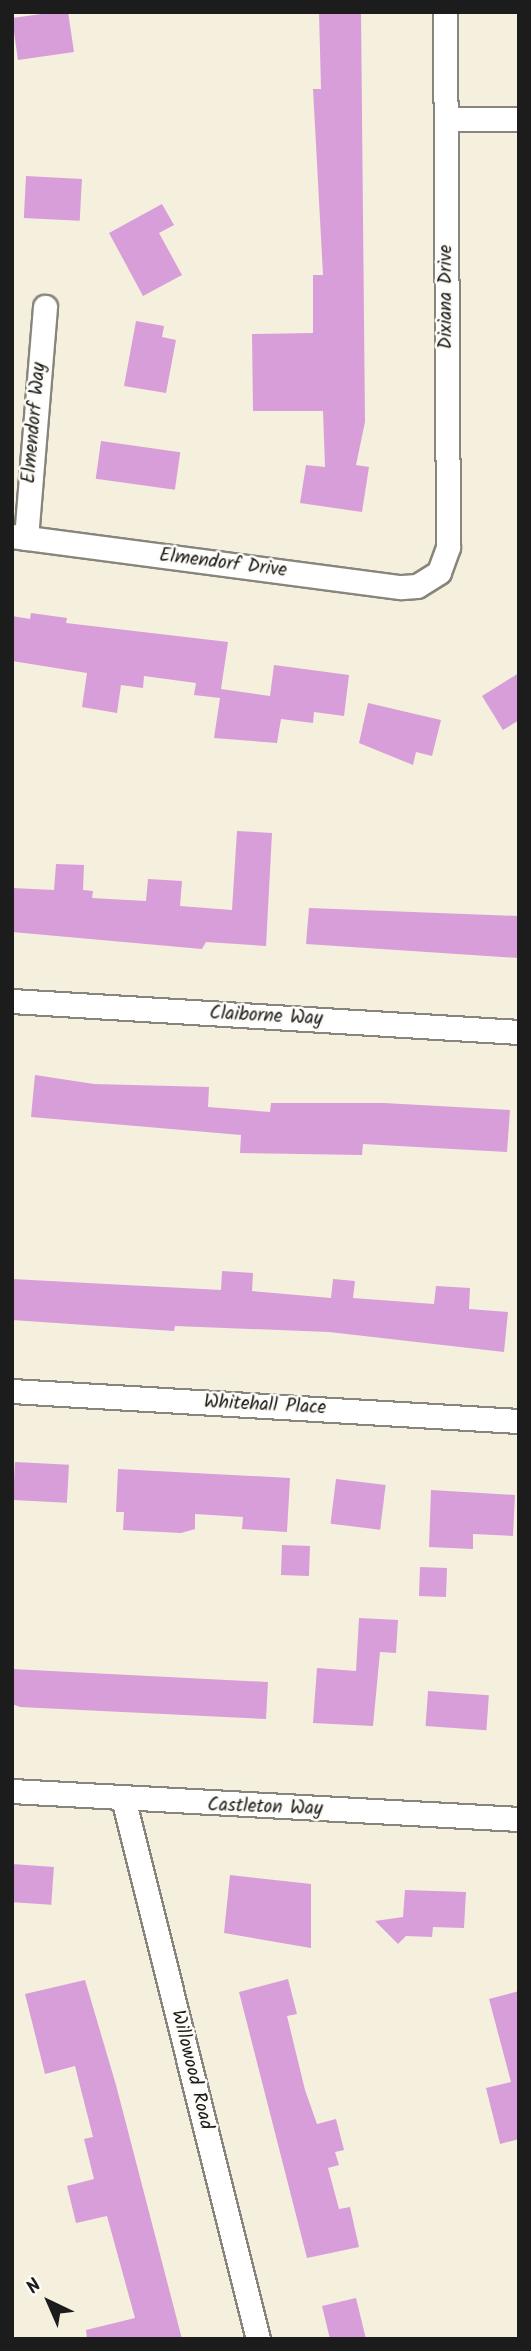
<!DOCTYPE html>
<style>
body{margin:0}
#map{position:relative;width:531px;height:2351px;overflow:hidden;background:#f5efdd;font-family:Kalam,sans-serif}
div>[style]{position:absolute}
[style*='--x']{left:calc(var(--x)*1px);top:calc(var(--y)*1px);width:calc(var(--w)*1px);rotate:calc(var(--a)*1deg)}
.building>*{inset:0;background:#d89ed9;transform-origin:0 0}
.roads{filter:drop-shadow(2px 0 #88867c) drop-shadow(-2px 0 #88867c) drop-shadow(0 2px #88867c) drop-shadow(0 -2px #88867c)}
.street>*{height:23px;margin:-11.5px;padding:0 11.5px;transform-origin:11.5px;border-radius:11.5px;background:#fff}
span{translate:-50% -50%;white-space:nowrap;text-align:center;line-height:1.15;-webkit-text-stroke:5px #fdfcf7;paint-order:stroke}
.street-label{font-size:19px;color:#1c1c1c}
.frame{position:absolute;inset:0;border:14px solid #1c1c1c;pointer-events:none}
.north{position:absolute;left:14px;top:2267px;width:70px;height:70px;-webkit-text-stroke:5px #fdfcf7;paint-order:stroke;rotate:316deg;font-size:19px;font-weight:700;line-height:28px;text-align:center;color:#1c1c1c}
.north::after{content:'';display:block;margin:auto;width:24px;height:32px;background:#1c1c1c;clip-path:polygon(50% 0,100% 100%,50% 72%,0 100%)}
</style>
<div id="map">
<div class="building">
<i style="clip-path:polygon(56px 12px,68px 12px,74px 52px,18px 60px,12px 18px)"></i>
<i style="clip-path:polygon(319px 12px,361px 12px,365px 422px,356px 465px,369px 467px,362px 512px,300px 503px,306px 465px,325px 467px,323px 411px,253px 411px,252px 334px,313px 333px,313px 275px,323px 275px,313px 89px,321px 89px)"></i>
<i style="left:26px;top:176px;width:56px;height:42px;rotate:3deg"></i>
<i style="clip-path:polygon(162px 204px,174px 225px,159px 233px,182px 275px,143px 296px,109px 233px)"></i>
<i style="clip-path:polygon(136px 321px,164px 326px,162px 337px,176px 340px,166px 393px,124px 386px)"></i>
<i style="left:101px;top:441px;width:80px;height:38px;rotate:8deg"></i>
<i style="clip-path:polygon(31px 613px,67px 618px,66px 623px,228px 642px,221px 689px,270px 696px,274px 665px,349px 675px,344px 716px,314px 712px,313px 723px,281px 719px,277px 743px,214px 738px,220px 698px,194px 695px,196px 683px,144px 676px,143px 688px,121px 685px,117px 713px,82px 707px,87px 673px,12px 661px,12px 616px,30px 619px)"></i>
<i style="clip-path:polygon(519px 673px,519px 720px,503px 730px,482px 696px)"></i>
<i style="clip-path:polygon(368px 703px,441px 720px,432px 756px,416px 752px,413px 765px,359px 743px)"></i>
<i style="clip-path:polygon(237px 831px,272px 833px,266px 946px,206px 942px,202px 949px,12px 932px,12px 888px,54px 890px,56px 864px,84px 865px,83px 890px,93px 891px,92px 898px,146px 901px,148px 879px,182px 881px,180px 906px,232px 910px)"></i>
<i style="clip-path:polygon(309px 908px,519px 916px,519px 958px,306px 944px)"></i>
<i style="clip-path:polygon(35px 1075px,94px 1084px,209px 1087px,208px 1107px,270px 1112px,271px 1103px,384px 1103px,510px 1110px,507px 1152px,363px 1144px,362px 1155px,240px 1153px,241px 1135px,31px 1117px)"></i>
<i style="clip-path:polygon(222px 1271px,253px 1273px,252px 1291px,331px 1298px,333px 1279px,355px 1281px,353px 1298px,434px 1304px,436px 1286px,470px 1288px,469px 1309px,508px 1312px,504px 1352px,329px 1332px,175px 1326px,174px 1331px,12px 1320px,12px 1279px,221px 1290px)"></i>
<i style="left:15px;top:1462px;width:54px;height:38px;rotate:3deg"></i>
<i style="clip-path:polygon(118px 1469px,290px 1478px,287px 1532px,242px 1529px,243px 1517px,195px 1514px,195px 1529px,181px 1533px,123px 1530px,124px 1512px,116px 1512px)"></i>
<i style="left:336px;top:1479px;width:50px;height:45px;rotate:7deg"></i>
<i style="clip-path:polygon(431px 1490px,515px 1495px,513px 1536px,473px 1534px,473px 1549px,429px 1547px)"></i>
<i style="left:282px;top:1545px;width:28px;height:30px;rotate:2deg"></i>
<i style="left:420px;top:1567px;width:27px;height:29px;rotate:2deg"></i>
<i style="clip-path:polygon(359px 1618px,398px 1620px,396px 1653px,380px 1652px,373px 1726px,313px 1723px,317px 1668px,356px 1671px)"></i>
<i style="clip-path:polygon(12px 1669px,268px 1682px,266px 1719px,20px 1707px,12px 1704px)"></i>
<i style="left:428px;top:1691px;width:61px;height:35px;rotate:4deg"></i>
<i style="left:12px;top:1864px;width:42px;height:38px;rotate:4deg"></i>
<i style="clip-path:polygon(230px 1875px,311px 1884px,311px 1948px,224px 1933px)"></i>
<i style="clip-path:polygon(405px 1890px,466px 1892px,464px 1928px,433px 1927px,432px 1937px,406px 1936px,398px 1944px,375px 1921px,403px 1917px)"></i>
<i style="clip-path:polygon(288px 1979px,297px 2014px,287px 2016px,305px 2090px,317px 2124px,336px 2119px,344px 2150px,335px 2152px,339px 2165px,328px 2168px,339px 2209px,350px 2207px,359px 2247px,307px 2258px,239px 1992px)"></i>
<i style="clip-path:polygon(85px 1980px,116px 2085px,182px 2339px,87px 2339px,86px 2330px,135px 2318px,107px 2216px,76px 2223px,67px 2186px,94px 2179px,84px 2139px,93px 2137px,75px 2066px,45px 2074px,25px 1994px)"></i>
<i style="clip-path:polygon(519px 1991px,519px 2139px,500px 2144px,486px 2088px,511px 2082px,489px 1999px)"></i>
<i style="clip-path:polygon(356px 2298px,366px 2339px,330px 2339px,322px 2306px)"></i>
</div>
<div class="roads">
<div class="street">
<i style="--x:447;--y:119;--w:72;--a:0"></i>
<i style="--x:12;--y:536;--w:393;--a:7.5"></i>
<i style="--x:402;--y:587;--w:15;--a:-4"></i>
<i style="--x:417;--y:586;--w:26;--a:-32"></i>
<i style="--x:439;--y:572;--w:27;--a:-70"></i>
<i style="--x:448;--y:547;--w:535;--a:-90.32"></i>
<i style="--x:26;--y:538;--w:232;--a:-85.3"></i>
<i style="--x:12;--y:1001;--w:508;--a:3.5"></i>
<i style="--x:12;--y:1391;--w:508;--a:3.39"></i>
<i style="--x:12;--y:1791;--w:508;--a:3.16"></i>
<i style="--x:124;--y:1802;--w:553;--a:75.99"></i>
</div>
</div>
<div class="street-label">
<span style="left:447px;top:297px;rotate:-90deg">Dixiana Drive</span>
<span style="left:35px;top:423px;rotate:-85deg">Elmendorf Way</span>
<span style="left:223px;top:564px;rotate:7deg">Elmendorf Drive</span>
<span style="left:266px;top:1017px;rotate:3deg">Claiborne Way</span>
<span style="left:265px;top:1406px;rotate:3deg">Whitehall Place</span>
<span style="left:265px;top:1808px;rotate:2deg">Castleton Way</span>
<span style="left:191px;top:2070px;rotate:76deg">Willowood Road</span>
</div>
<div class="frame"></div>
<div class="north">N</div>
</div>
